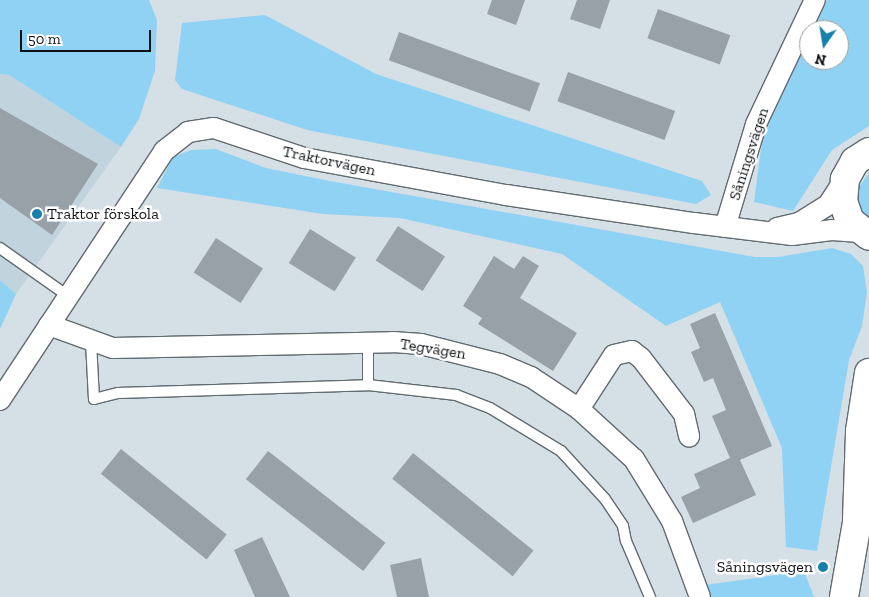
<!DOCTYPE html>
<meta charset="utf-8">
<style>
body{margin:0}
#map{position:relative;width:869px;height:597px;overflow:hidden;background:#d5e0e6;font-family:"Zilla Slab",serif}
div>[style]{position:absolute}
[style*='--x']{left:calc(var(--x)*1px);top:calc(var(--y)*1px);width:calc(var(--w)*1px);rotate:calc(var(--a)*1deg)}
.built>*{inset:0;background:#c1d3dd}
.green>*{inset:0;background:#90d2f4}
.building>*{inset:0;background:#97a1a7;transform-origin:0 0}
.roads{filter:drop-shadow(1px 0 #626b70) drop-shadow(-1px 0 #626b70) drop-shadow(0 1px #626b70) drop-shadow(0 -1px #626b70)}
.lane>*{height:10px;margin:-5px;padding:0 5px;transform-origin:5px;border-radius:5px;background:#fff}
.street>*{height:20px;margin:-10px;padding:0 10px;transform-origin:10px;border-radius:10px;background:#fff}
.secondary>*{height:28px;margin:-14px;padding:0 14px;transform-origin:14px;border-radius:14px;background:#fff}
.dots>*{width:14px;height:14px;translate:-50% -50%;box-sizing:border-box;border:2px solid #fff;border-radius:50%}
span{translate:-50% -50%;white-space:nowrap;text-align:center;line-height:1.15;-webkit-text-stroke:5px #fff;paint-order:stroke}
.street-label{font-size:16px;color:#0f1214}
.poi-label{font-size:16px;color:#0f1214}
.left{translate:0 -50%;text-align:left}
.right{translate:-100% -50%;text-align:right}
.north{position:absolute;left:799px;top:20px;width:50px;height:50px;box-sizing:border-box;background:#fff;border:1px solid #9fa0a1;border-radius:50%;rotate:193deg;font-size:14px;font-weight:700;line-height:20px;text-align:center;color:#0f1214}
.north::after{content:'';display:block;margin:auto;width:18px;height:22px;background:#1680aa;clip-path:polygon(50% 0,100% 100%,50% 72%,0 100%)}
.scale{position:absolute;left:20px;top:30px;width:131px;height:22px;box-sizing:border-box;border:2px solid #0f1214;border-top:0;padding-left:6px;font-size:15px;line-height:18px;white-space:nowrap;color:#0f1214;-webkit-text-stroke:4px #fff;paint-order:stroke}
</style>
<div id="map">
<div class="built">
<i style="clip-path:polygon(0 74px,9px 75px,121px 147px,16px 294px,0 280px)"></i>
</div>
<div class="green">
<i style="clip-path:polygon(0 0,149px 0,157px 20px,155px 71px,139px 119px,121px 147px,9px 75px,0 74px)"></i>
<i style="clip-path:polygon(827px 0,869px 0,869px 126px,832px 150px,793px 211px,754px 202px,763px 134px,809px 37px,809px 60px,839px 60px,839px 30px,813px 30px)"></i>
<i style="clip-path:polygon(265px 15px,376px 74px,702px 181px,711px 195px,696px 204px,307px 130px,182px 89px,175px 80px,182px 23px)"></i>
<i style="clip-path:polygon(216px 149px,266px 168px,330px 181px,755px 257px,778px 257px,832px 248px,851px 254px,863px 266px,867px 292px,862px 326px,849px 360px,817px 551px,786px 547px,782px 448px,720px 302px,666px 326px,562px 254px,400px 218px,323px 214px,157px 188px,173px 157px,191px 150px)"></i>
<i style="clip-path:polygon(869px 173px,869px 228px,857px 213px,856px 191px)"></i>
<i style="clip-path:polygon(0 280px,16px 294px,0 329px)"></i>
<i style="clip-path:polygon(804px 571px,814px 597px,707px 597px,705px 585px)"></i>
</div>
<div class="building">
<i style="clip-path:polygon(492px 0,525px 0,516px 25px,487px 14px)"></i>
<i style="clip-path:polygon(577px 0,610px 0,600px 29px,570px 19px)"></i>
<i style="left:658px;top:9px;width:77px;height:31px;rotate:20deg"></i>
<i style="left:399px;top:32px;width:150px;height:30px;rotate:20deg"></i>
<i style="left:568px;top:72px;width:114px;height:31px;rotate:20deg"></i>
<i style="clip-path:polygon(0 108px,98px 164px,52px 235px,0 198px)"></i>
<i style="left:398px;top:226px;width:56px;height:41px;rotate:33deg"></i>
<i style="left:310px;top:229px;width:54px;height:40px;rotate:32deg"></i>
<i style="left:216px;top:238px;width:56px;height:41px;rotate:33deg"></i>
<i style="clip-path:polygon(494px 256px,514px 269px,523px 256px,539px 266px,520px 298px,577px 333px,553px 371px,478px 324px,482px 318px,463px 306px)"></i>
<i style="clip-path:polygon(715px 313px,772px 446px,740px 460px,756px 495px,693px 523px,681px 497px,700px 488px,694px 474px,730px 458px,712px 416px,726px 410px,713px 378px,704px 382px,691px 352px,700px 348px,690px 324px)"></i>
<i style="left:121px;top:449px;width:136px;height:32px;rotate:39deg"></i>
<i style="left:268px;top:451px;width:149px;height:36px;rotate:38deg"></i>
<i style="left:413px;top:453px;width:155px;height:33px;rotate:39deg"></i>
<i style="clip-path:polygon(262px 537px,290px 597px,255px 597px,234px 550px)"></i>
<i style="clip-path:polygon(421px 558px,429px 597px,397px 597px,390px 565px)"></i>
</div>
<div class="roads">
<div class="lane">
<i style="--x:0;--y:248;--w:83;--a:35.2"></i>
<i style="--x:91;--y:342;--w:57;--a:87"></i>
<i style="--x:94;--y:399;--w:25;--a:-14"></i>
<i style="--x:118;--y:393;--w:250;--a:-1.8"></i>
<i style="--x:368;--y:385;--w:89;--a:6.5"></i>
<i style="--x:456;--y:395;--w:36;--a:21"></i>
<i style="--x:490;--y:408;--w:83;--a:31.2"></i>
<i style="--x:561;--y:451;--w:65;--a:47.5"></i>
<i style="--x:605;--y:499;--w:32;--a:56"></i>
<i style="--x:623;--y:526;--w:15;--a:79"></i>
<i style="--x:626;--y:541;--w:61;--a:66.8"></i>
<i style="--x:368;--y:343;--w:42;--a:90"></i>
</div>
<div class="street">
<i style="--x:725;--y:227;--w:108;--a:-73.2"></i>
<i style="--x:756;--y:124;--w:137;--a:-64.6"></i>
<i style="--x:777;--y:228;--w:23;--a:-13"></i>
<i style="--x:799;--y:223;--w:34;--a:-32"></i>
<i style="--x:828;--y:205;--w:30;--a:-57"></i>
<i style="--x:49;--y:325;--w:68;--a:19.8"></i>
<i style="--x:113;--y:348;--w:280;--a:-1.2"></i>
<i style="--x:393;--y:342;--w:28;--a:4"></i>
<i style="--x:421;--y:344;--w:81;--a:14.2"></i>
<i style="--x:500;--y:364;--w:34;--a:23"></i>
<i style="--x:531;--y:377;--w:58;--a:33.7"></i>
<i style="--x:579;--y:409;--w:74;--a:42.3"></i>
<i style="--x:634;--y:459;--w:73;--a:58.5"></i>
<i style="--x:672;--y:521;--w:81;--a:69.8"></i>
<i style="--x:0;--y:400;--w:298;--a:-56.6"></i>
<i style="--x:164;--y:151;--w:31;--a:-38"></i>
<i style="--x:188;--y:132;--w:26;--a:-9"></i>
<i style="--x:214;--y:128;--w:95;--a:18.4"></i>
<i style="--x:304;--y:158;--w:205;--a:10.4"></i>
<i style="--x:506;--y:195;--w:190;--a:8.5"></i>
<i style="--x:694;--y:223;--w:99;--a:7"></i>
<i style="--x:792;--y:235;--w:40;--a:-7.1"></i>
<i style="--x:832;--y:230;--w:31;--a:4"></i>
<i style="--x:579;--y:409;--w:64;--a:-57.1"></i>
<i style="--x:614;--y:355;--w:18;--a:-13"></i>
<i style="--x:632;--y:351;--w:11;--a:38"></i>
<i style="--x:641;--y:358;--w:71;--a:52.5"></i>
<i style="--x:684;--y:414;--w:23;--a:77"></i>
</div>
<div class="secondary">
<i style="--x:869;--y:152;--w:17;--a:147"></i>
<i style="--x:855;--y:161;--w:21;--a:119"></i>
<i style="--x:845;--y:179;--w:22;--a:95"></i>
<i style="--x:843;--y:201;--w:21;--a:71"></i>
<i style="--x:850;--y:221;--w:24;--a:38"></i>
<i style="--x:857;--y:519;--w:88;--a:-88"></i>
<i style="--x:860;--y:431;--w:59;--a:-81.2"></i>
<i style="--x:844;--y:597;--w:98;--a:-80.1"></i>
</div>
</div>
<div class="dots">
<i style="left:37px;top:214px;background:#1680aa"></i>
<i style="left:823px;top:567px;background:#1680aa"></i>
</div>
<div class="street-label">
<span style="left:749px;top:154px;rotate:-72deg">Såningsvägen</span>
<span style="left:329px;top:161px;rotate:12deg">Traktorvägen</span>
<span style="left:433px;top:349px;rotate:9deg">Tegvägen</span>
</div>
<div class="poi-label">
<span class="left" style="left:47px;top:214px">Traktor förskola</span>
<span class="right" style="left:813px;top:567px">Såningsvägen</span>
</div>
<div class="north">N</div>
<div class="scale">50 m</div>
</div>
